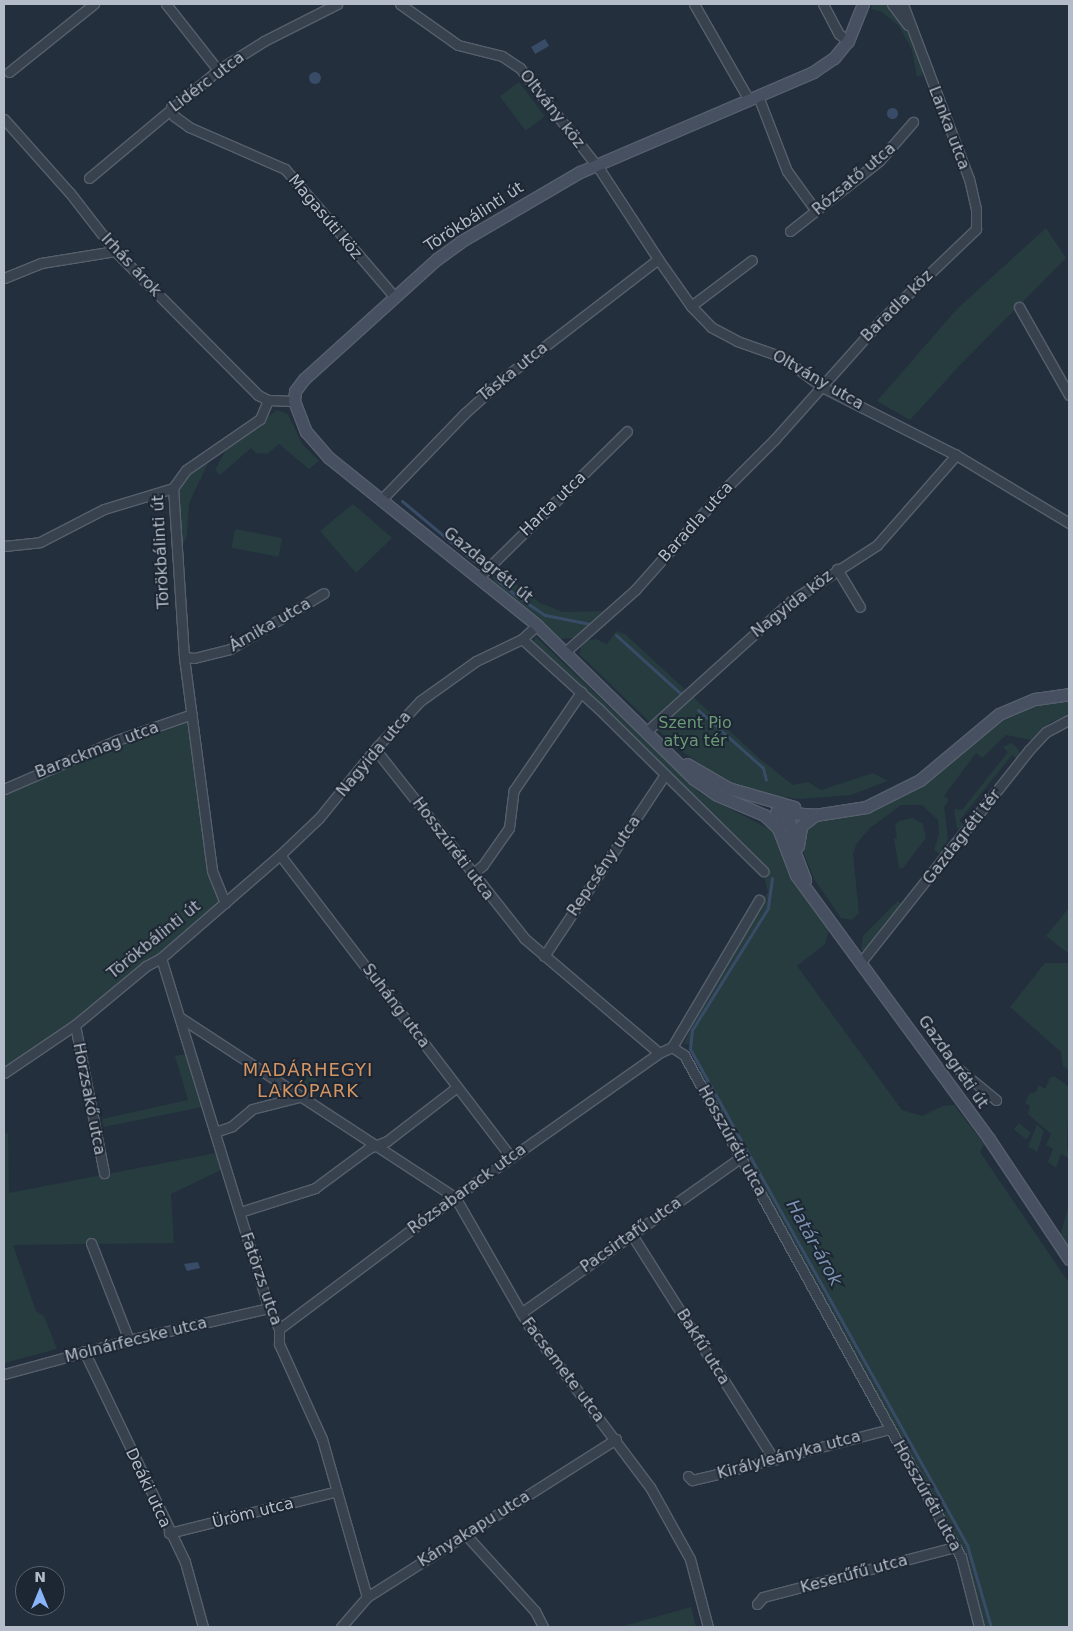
<!DOCTYPE html>
<meta charset="utf-8">
<style>
body{margin:0}
#map{position:relative;width:1073px;height:1631px;overflow:hidden;background:#242f3e;font-family:"DejaVu Sans",sans-serif}
div>[style]{position:absolute}
[style*='--x']{left:calc(var(--x)*1px);top:calc(var(--y)*1px);width:calc(var(--w)*1px);rotate:calc(var(--a)*1deg)}
.green>*{inset:0;background:#263c3f;transform-origin:0 0}
.round{border-radius:50%}
.water>*{inset:0;background:#394c67;transform-origin:0 0}
.stream>*{height:3px;margin:-1.5px;padding:0 1.5px;transform-origin:1.5px;border-radius:1.5px;background:#394c67}
.roads{filter:drop-shadow(1px 0 #565f6c) drop-shadow(-1px 0 #565f6c) drop-shadow(0 1px #565f6c) drop-shadow(0 -1px #565f6c)}
.street>*{height:9px;margin:-4.5px;padding:0 4.5px;transform-origin:4.5px;border-radius:4.5px;background:#38414e}
.secondary>*{height:11px;margin:-5.5px;padding:0 5.5px;transform-origin:5.5px;border-radius:5.5px;background:#465061}
span{translate:-50% -50%;white-space:nowrap;text-align:center;line-height:1.15;-webkit-text-stroke:4px #1d2633;paint-order:stroke}
.street-label{font-size:16px;color:#b4bcc9}
.park-label{font-size:16px;color:#6b9a76}
.neighbourhood-label{font-size:18px;color:#d59563;letter-spacing:1px}
.water-label{font-size:18px;color:#7c92b1;font-style:italic}
.frame{position:absolute;inset:0;border:5px solid #b4bcc9;pointer-events:none}
.north{position:absolute;left:15px;top:1566px;width:50px;height:50px;box-sizing:border-box;background:#1d2633;border:1px solid #59626f;border-radius:50%;rotate:0deg;font-size:14px;font-weight:700;line-height:20px;text-align:center;color:#b4bcc9}
.north::after{content:'';display:block;margin:auto;width:18px;height:22px;background:#8ab4f8;clip-path:polygon(50% 0,100% 100%,50% 72%,0 100%)}
</style>
<div id="map">
<div class="green">
<i style="clip-path:polygon(872px 4px,888px 4px,914px 42px,923px 68px,922px 75px,917px 77px,912px 50px,899px 26px,882px 12px,871px 9px)"></i>
<i style="left:519px;top:82px;width:43px;height:24px;rotate:53deg"></i>
<i style="clip-path:polygon(1046px 228px,1066px 258px,960px 365px,910px 420px,877px 401px,957px 309px)"></i>
<i style="clip-path:polygon(277px 410px,288px 414px,302px 444px,319px 461px,309px 469px,279px 444px,267px 454px,256px 453px,251px 448px,220px 475px,215px 470px,227px 448px)"></i>
<i style="clip-path:polygon(205px 461px,208px 463px,189px 503px,187px 536px,182px 546px,178px 537px,177px 489px,188px 471px)"></i>
<i style="clip-path:polygon(353px 504px,392px 538px,356px 573px,320px 531px)"></i>
<i style="left:235px;top:529px;width:48px;height:19px;rotate:11deg"></i>
<i style="clip-path:polygon(498px 563px,504px 575px,540px 603px,563px 612px,605px 611px,574px 638px,559px 639px,495px 585px,491px 571px)"></i>
<i style="clip-path:polygon(616px 631px,625px 634px,760px 759px,793px 785px,808px 782px,821px 790px,873px 773px,888px 781px,851px 795px,799px 799px,768px 795px,726px 781px,677px 748px,579px 654px,583px 641px,596px 639px,607px 644px)"></i>
<i style="clip-path:polygon(536px 637px,700px 793px,773px 831px,789px 872px,829px 930px,825px 944px,797px 966px,902px 1110px,922px 1116px,943px 1106px,954px 1105px,984px 1144px,980px 1152px,1069px 1283px,1069px 1627px,984px 1627px,965px 1555px,714px 1099px,693px 1057px,690px 1044px,684px 1044px,697px 1013px,768px 892px,764px 877px,767px 870px,532px 643px)"></i>
<i style="clip-path:polygon(1069px 700px,1069px 715px,1051px 722px,1032px 740px,1006px 735px,982px 758px,976px 753px,944px 796px,949px 800px,944px 807px,948px 839px,941px 855px,934px 850px,939px 834px,938px 820px,922px 805px,901px 805px,870px 828px,857px 843px,853px 853px,859px 913px,852px 920px,841px 918px,814px 879px,804px 854px,804px 834px,814px 820px,872px 808px,997px 722px,1032px 706px)"></i>
<i style="clip-path:polygon(192px 714px,212px 870px,225px 903px,161px 958px,4px 1073px,4px 789px)"></i>
<i style="clip-path:polygon(1012px 743px,1019px 750px,1018px 759px,1012px 755px,959px 821px,965px 826px,957px 829px,954px 809px,962px 810px,1008px 752px,1003px 747px)"></i>
<i style="clip-path:polygon(912px 818px,923px 824px,926px 838px,903px 868px,899px 868px,894px 839px,897px 839px,895px 825px,899px 821px)"></i>
<i style="clip-path:polygon(898px 901px,902px 904px,866px 950px,861px 950px,863px 936px)"></i>
<i style="clip-path:polygon(1069px 908px,1069px 954px,1046px 936px)"></i>
<i style="clip-path:polygon(1045px 963px,1069px 963px,1069px 1071px,1063px 1066px,1061px 1052px,1010px 1007px)"></i>
<i style="clip-path:polygon(186px 1054px,202px 1107px,104px 1127px,102px 1119px,188px 1100px,175px 1056px)"></i>
<i class="round" style="left:299px;top:1072px;width:18px;height:18px"></i>
<i style="clip-path:polygon(1054px 1076px,1069px 1087px,1067px 1147px,1069px 1155px,1068px 1158px,1061px 1154px,1056px 1168px,1048px 1162px,1053px 1149px,1046px 1145px,1051px 1134px,1028px 1114px,1030px 1106px,1025px 1103px,1029px 1094px,1036px 1092px,1039px 1085px,1045px 1089px,1050px 1078px)"></i>
<i style="left:1019px;top:1123px;width:16px;height:8px;rotate:40deg"></i>
<i style="clip-path:polygon(1037px 1125px,1044px 1131px,1037px 1152px,1028px 1146px)"></i>
<i style="clip-path:polygon(8px 1132px,9px 1193px,216px 1153px,221px 1170px,171px 1194px,174px 1243px,13px 1245px,36px 1311px,44px 1316px,57px 1349px,4px 1363px,4px 1134px)"></i>
<i style="clip-path:polygon(1069px 1204px,1069px 1252px,1060px 1237px)"></i>
<i style="clip-path:polygon(691px 1607px,696px 1627px,620px 1627px)"></i>
</div>
<div class="water">
<i style="left:545px;top:39px;width:8px;height:16px;rotate:60deg"></i>
<i class="round" style="left:309px;top:72px;width:12px;height:12px"></i>
<i class="round" style="left:886.5px;top:107.5px;width:11px;height:11px"></i>
<i style="clip-path:polygon(198px 1262px,200px 1268px,187px 1271px,184px 1264px)"></i>
</div>
<div class="stream">
<i style="--x:402;--y:501;--w:95;--a:39.9"></i>
<i style="--x:497;--y:580;--w:26;--a:39"></i>
<i style="--x:521;--y:599;--w:29;--a:34"></i>
<i style="--x:545;--y:615;--w:46;--a:11.3"></i>
<i style="--x:616;--y:635;--w:88;--a:42.2"></i>
<i style="--x:698;--y:710;--w:87;--a:41.7"></i>
<i style="--x:763;--y:768;--w:12;--a:76"></i>
<i style="--x:772;--y:878;--w:30;--a:98"></i>
<i style="--x:768;--y:908;--w:144;--a:121.9"></i>
<i style="--x:692;--y:1030;--w:19;--a:96"></i>
<i style="--x:690;--y:1049;--w:568;--a:60.82"></i>
<i style="--x:967;--y:1545;--w:85;--a:73.7"></i>
</div>
<div class="roads">
<div class="street">
<i style="--x:166;--y:4;--w:84;--a:51.8"></i>
<i style="--x:400;--y:4;--w:71;--a:35.3"></i>
<i style="--x:458;--y:45;--w:45;--a:14"></i>
<i style="--x:502;--y:56;--w:22;--a:34"></i>
<i style="--x:520;--y:68;--w:130;--a:51.9"></i>
<i style="--x:600;--y:170;--w:106;--a:56.9"></i>
<i style="--x:658;--y:259;--w:57;--a:54.9"></i>
<i style="--x:691;--y:306;--w:29;--a:46"></i>
<i style="--x:711;--y:327;--w:30;--a:28"></i>
<i style="--x:737;--y:341;--w:48;--a:19.6"></i>
<i style="--x:782;--y:357;--w:50;--a:36.9"></i>
<i style="--x:822;--y:387;--w:150;--a:26.9"></i>
<i style="--x:956;--y:455;--w:132;--a:31"></i>
<i style="--x:694;--y:4;--w:111;--a:60.2"></i>
<i style="--x:823;--y:4;--w:34;--a:62"></i>
<i style="--x:839;--y:34;--w:11;--a:38"></i>
<i style="--x:892;--y:4;--w:26;--a:53"></i>
<i style="--x:9;--y:72;--w:109;--a:-38.7"></i>
<i style="--x:758;--y:96;--w:80;--a:68.9"></i>
<i style="--x:787;--y:171;--w:49;--a:54.1"></i>
<i style="--x:171;--y:107;--w:9;--a:72"></i>
<i style="--x:174;--y:116;--w:19;--a:36"></i>
<i style="--x:189;--y:127;--w:105;--a:23.6"></i>
<i style="--x:285;--y:169;--w:167;--a:49.4"></i>
<i style="--x:4;--y:119;--w:99;--a:48.3"></i>
<i style="--x:70;--y:193;--w:73;--a:52.2"></i>
<i style="--x:115;--y:251;--w:203;--a:45.2"></i>
<i style="--x:258;--y:395;--w:11;--a:27"></i>
<i style="--x:268;--y:400;--w:26;--a:2"></i>
<i style="--x:89;--y:178;--w:168;--a:-39.9"></i>
<i style="--x:218;--y:70;--w:54;--a:-32.2"></i>
<i style="--x:264;--y:41;--w:82;--a:-26.9"></i>
<i style="--x:790;--y:231;--w:113;--a:-38.2"></i>
<i style="--x:879;--y:161;--w:52;--a:-48.9"></i>
<i style="--x:4;--y:278;--w:40;--a:-22"></i>
<i style="--x:41;--y:263;--w:75;--a:-9.2"></i>
<i style="--x:691;--y:306;--w:76;--a:-37"></i>
<i style="--x:1019;--y:307;--w:101;--a:60.4"></i>
<i style="--x:381;--y:500;--w:121;--a:-46"></i>
<i style="--x:465;--y:413;--w:54;--a:-42"></i>
<i style="--x:505;--y:377;--w:193;--a:-37.6"></i>
<i style="--x:4;--y:546;--w:36;--a:-6"></i>
<i style="--x:40;--y:542;--w:72;--a:-27.3"></i>
<i style="--x:104;--y:509;--w:72;--a:-16.9"></i>
<i style="--x:837;--y:569;--w:44;--a:58.8"></i>
<i style="--x:478;--y:578;--w:209;--a:-44.6"></i>
<i style="--x:522;--y:639;--w:104;--a:42.3"></i>
<i style="--x:599;--y:709;--w:231;--a:44.6"></i>
<i style="--x:565;--y:652;--w:94;--a:-41.5"></i>
<i style="--x:635;--y:590;--w:130;--a:-48.4"></i>
<i style="--x:721;--y:493;--w:76;--a:-45"></i>
<i style="--x:775;--y:439;--w:159;--a:-48.3"></i>
<i style="--x:881;--y:320;--w:132;--a:-43.8"></i>
<i style="--x:976;--y:229;--w:20;--a:-90"></i>
<i style="--x:976;--y:209;--w:31;--a:-103"></i>
<i style="--x:969;--y:179;--w:187;--a:-110.7"></i>
<i style="--x:184;--y:657;--w:10;--a:6"></i>
<i style="--x:194;--y:658;--w:37;--a:-14"></i>
<i style="--x:230;--y:649;--w:109;--a:-30.8"></i>
<i style="--x:647;--y:731;--w:195;--a:-42.1"></i>
<i style="--x:792;--y:600;--w:101;--a:-32.9"></i>
<i style="--x:877;--y:545;--w:120;--a:-48.7"></i>
<i style="--x:375;--y:749;--w:241;--a:51.7"></i>
<i style="--x:524;--y:938;--w:177;--a:40.4"></i>
<i style="--x:659;--y:1053;--w:14;--a:-25"></i>
<i style="--x:672;--y:1047;--w:14;--a:34"></i>
<i style="--x:684;--y:1055;--w:573;--a:61.11"></i>
<i style="--x:961;--y:1557;--w:72;--a:75.6"></i>
<i style="--x:4;--y:789;--w:123;--a:-23.4"></i>
<i style="--x:117;--y:740;--w:79;--a:-19.1"></i>
<i style="--x:280;--y:855;--w:380;--a:52.6"></i>
<i style="--x:472;--y:874;--w:14;--a:-39"></i>
<i style="--x:483;--y:865;--w:45;--a:-54.9"></i>
<i style="--x:509;--y:828;--w:38;--a:-83"></i>
<i style="--x:514;--y:790;--w:119;--a:-55.6"></i>
<i style="--x:225;--y:903;--w:35;--a:-112"></i>
<i style="--x:212;--y:870;--w:215;--a:-97.5"></i>
<i style="--x:184;--y:657;--w:169;--a:-93.7"></i>
<i style="--x:173;--y:488;--w:22;--a:-54"></i>
<i style="--x:186;--y:470;--w:90;--a:-34.6"></i>
<i style="--x:260;--y:419;--w:21;--a:-67"></i>
<i style="--x:544;--y:956;--w:216;--a:-56.3"></i>
<i style="--x:161;--y:958;--w:363;--a:72.9"></i>
<i style="--x:268;--y:1305;--w:26;--a:65"></i>
<i style="--x:279;--y:1329;--w:15;--a:90"></i>
<i style="--x:279;--y:1344;--w:104;--a:65.6"></i>
<i style="--x:322;--y:1439;--w:164;--a:74.1"></i>
<i style="--x:861;--y:962;--w:270;--a:-51.6"></i>
<i style="--x:1029;--y:750;--w:25;--a:-47"></i>
<i style="--x:1046;--y:732;--w:26;--a:-28"></i>
<i style="--x:181;--y:1018;--w:327;--a:33.2"></i>
<i style="--x:455;--y:1197;--w:149;--a:60.2"></i>
<i style="--x:529;--y:1326;--w:201;--a:53.1"></i>
<i style="--x:650;--y:1487;--w:82;--a:60.9"></i>
<i style="--x:690;--y:1559;--w:70;--a:75.2"></i>
<i style="--x:75;--y:1025;--w:151;--a:78.9"></i>
<i style="--x:672;--y:1047;--w:171;--a:-59.4"></i>
<i style="--x:956;--y:1067;--w:52;--a:39.5"></i>
<i style="--x:4;--y:1073;--w:86;--a:-34.1"></i>
<i style="--x:75;--y:1025;--w:92;--a:-39.7"></i>
<i style="--x:146;--y:966;--w:17;--a:-28"></i>
<i style="--x:161;--y:958;--w:157;--a:-40.9"></i>
<i style="--x:280;--y:855;--w:54;--a:-43.5"></i>
<i style="--x:319;--y:818;--w:89;--a:-50.9"></i>
<i style="--x:375;--y:749;--w:66;--a:-46.8"></i>
<i style="--x:420;--y:701;--w:69;--a:-35.5"></i>
<i style="--x:476;--y:661;--w:51;--a:-25.6"></i>
<i style="--x:522;--y:639;--w:21;--a:-43"></i>
<i style="--x:215;--y:1132;--w:18;--a:-19"></i>
<i style="--x:232;--y:1126;--w:26;--a:-40"></i>
<i style="--x:252;--y:1109;--w:53;--a:-14.3"></i>
<i style="--x:240;--y:1212;--w:79;--a:-17.7"></i>
<i style="--x:315;--y:1188;--w:67;--a:-36.5"></i>
<i style="--x:369;--y:1148;--w:19;--a:-21"></i>
<i style="--x:387;--y:1141;--w:88;--a:-37.6"></i>
<i style="--x:632;--y:1235;--w:266;--a:57.7"></i>
<i style="--x:91;--y:1243;--w:104;--a:68.6"></i>
<i style="--x:521;--y:1313;--w:270;--a:-35.3"></i>
<i style="--x:279;--y:1329;--w:220;--a:-36.9"></i>
<i style="--x:455;--y:1197;--w:250;--a:-35.2"></i>
<i style="--x:84;--y:1351;--w:234;--a:64.4"></i>
<i style="--x:185;--y:1562;--w:67;--a:74.5"></i>
<i style="--x:4;--y:1374;--w:130;--a:-15.2"></i>
<i style="--x:129;--y:1340;--w:144;--a:-12.9"></i>
<i style="--x:688;--y:1476;--w:6;--a:45"></i>
<i style="--x:692;--y:1480;--w:26;--a:-13"></i>
<i style="--x:717;--y:1474;--w:179;--a:-14.6"></i>
<i style="--x:169;--y:1533;--w:173;--a:-14"></i>
<i style="--x:466;--y:1535;--w:103;--a:47.8"></i>
<i style="--x:535;--y:1611;--w:18;--a:63"></i>
<i style="--x:757;--y:1604;--w:9;--a:-49"></i>
<i style="--x:763;--y:1597;--w:198;--a:-14.6"></i>
<i style="--x:341;--y:1627;--w:40;--a:-49"></i>
<i style="--x:367;--y:1597;--w:295;--a:-32.4"></i>
</div>
<div class="secondary">
<i style="--x:687;--y:764;--w:48;--a:30.3"></i>
<i style="--x:728;--y:788;--w:69;--a:16.1"></i>
<i style="--x:787;--y:806;--w:24;--a:112"></i>
<i style="--x:778;--y:828;--w:50;--a:69"></i>
<i style="--x:796;--y:875;--w:327;--a:53.8"></i>
<i style="--x:989;--y:1139;--w:144;--a:56.3"></i>
<i style="--x:788;--y:809;--w:39;--a:83"></i>
<i style="--x:793;--y:848;--w:34;--a:69"></i>
<i style="--x:776;--y:812;--w:39;--a:4"></i>
<i style="--x:815;--y:815;--w:52;--a:-8.9"></i>
<i style="--x:866;--y:807;--w:60;--a:-26.6"></i>
<i style="--x:920;--y:780;--w:103;--a:-39.9"></i>
<i style="--x:999;--y:714;--w:39;--a:-23"></i>
<i style="--x:1035;--y:699;--w:34;--a:-8"></i>
<i style="--x:778;--y:828;--w:19;--a:-137"></i>
<i style="--x:764;--y:815;--w:51;--a:-156.9"></i>
<i style="--x:717;--y:795;--w:28;--a:-145"></i>
<i style="--x:694;--y:779;--w:220;--a:-135.6"></i>
<i style="--x:537;--y:625;--w:267;--a:-141.2"></i>
<i style="--x:329;--y:458;--w:35;--a:-131"></i>
<i style="--x:306;--y:432;--w:33;--a:-111"></i>
<i style="--x:294;--y:401;--w:10;--a:-84"></i>
<i style="--x:295;--y:391;--w:15;--a:-53"></i>
<i style="--x:304;--y:379;--w:179;--a:-42.1"></i>
<i style="--x:437;--y:259;--w:29;--a:-36"></i>
<i style="--x:460;--y:242;--w:139;--a:-30.3"></i>
<i style="--x:580;--y:172;--w:254;--a:-23.2"></i>
<i style="--x:813;--y:72;--w:25;--a:-34"></i>
<i style="--x:834;--y:58;--w:22;--a:-51"></i>
<i style="--x:848;--y:41;--w:40;--a:-68"></i>
<i style="--x:798;--y:846;--w:20;--a:-81"></i>
<i style="--x:801;--y:826;--w:18;--a:-38"></i>
</div>
</div>
<div class="street-label">
<span style="left:207px;top:82px;rotate:-37deg">Lidérc utca</span>
<span style="left:552px;top:109px;rotate:52deg">Oltvány köz</span>
<span style="left:949px;top:128px;rotate:69deg">Lanka utca</span>
<span style="left:854px;top:179px;rotate:-40deg">Rózsatő utca</span>
<span style="left:325px;top:217px;rotate:50deg">Magasúti köz</span>
<span style="left:474px;top:217px;rotate:-33deg">Törökbálinti út</span>
<span style="left:131px;top:265px;rotate:47deg">Irhás árok</span>
<span style="left:897px;top:306px;rotate:-45deg">Baradla köz</span>
<span style="left:513px;top:372px;rotate:-39deg">Táska utca</span>
<span style="left:818px;top:380px;rotate:30deg">Oltvány utca</span>
<span style="left:553px;top:504px;rotate:-44deg">Harta utca</span>
<span style="left:696px;top:522px;rotate:-48deg">Baradla utca</span>
<span style="left:161px;top:552px;rotate:-93deg">Törökbálinti út</span>
<span style="left:488px;top:565px;rotate:39deg">Gazdagréti út</span>
<span style="left:792px;top:604px;rotate:-38deg">Nagyida köz</span>
<span style="left:270px;top:625px;rotate:-30deg">Árnika utca</span>
<span style="left:97px;top:750px;rotate:-21deg">Barackmag utca</span>
<span style="left:374px;top:754px;rotate:-50deg">Nagyida utca</span>
<span style="left:962px;top:837px;rotate:-52deg">Gazdagréti tér</span>
<span style="left:453px;top:849px;rotate:53deg">Hosszúréti utca</span>
<span style="left:604px;top:866px;rotate:-56deg">Repcsény utca</span>
<span style="left:154px;top:940px;rotate:-39deg">Törökbálinti út</span>
<span style="left:396px;top:1006px;rotate:53deg">Suháng utca</span>
<span style="left:953px;top:1062px;rotate:55deg">Gazdagréti út</span>
<span style="left:89px;top:1099px;rotate:79deg">Horzsakő utca</span>
<span style="left:732px;top:1141px;rotate:61deg">Hosszúréti utca</span>
<span style="left:467px;top:1189px;rotate:-36deg">Rózsabarack utca</span>
<span style="left:631px;top:1235px;rotate:-35deg">Pacsirtafű utca</span>
<span style="left:261px;top:1279px;rotate:71deg">Fatörzs utca</span>
<span style="left:136px;top:1340px;rotate:-14deg">Molnárfecske utca</span>
<span style="left:703px;top:1347px;rotate:58deg">Bakfű utca</span>
<span style="left:563px;top:1370px;rotate:53deg">Facsemete utca</span>
<span style="left:789px;top:1455px;rotate:-15deg">Királyleányka utca</span>
<span style="left:148px;top:1488px;rotate:65deg">Deáki utca</span>
<span style="left:927px;top:1496px;rotate:61deg">Hosszúréti utca</span>
<span style="left:253px;top:1513px;rotate:-14deg">Üröm utca</span>
<span style="left:474px;top:1529px;rotate:-32deg">Kányakapu utca</span>
<span style="left:854px;top:1574px;rotate:-15deg">Keserűfű utca</span>
</div>
<div class="park-label">
<span style="left:695px;top:732px">Szent Pio<br>atya tér</span>
</div>
<div class="neighbourhood-label">
<span style="left:308px;top:1081px">MADÁRHEGYI<br>LAKÓPARK</span>
</div>
<div class="water-label">
<span style="left:814px;top:1243px;rotate:61deg">Határ-árok</span>
</div>
<div class="frame"></div>
<div class="north">N</div>
</div>
